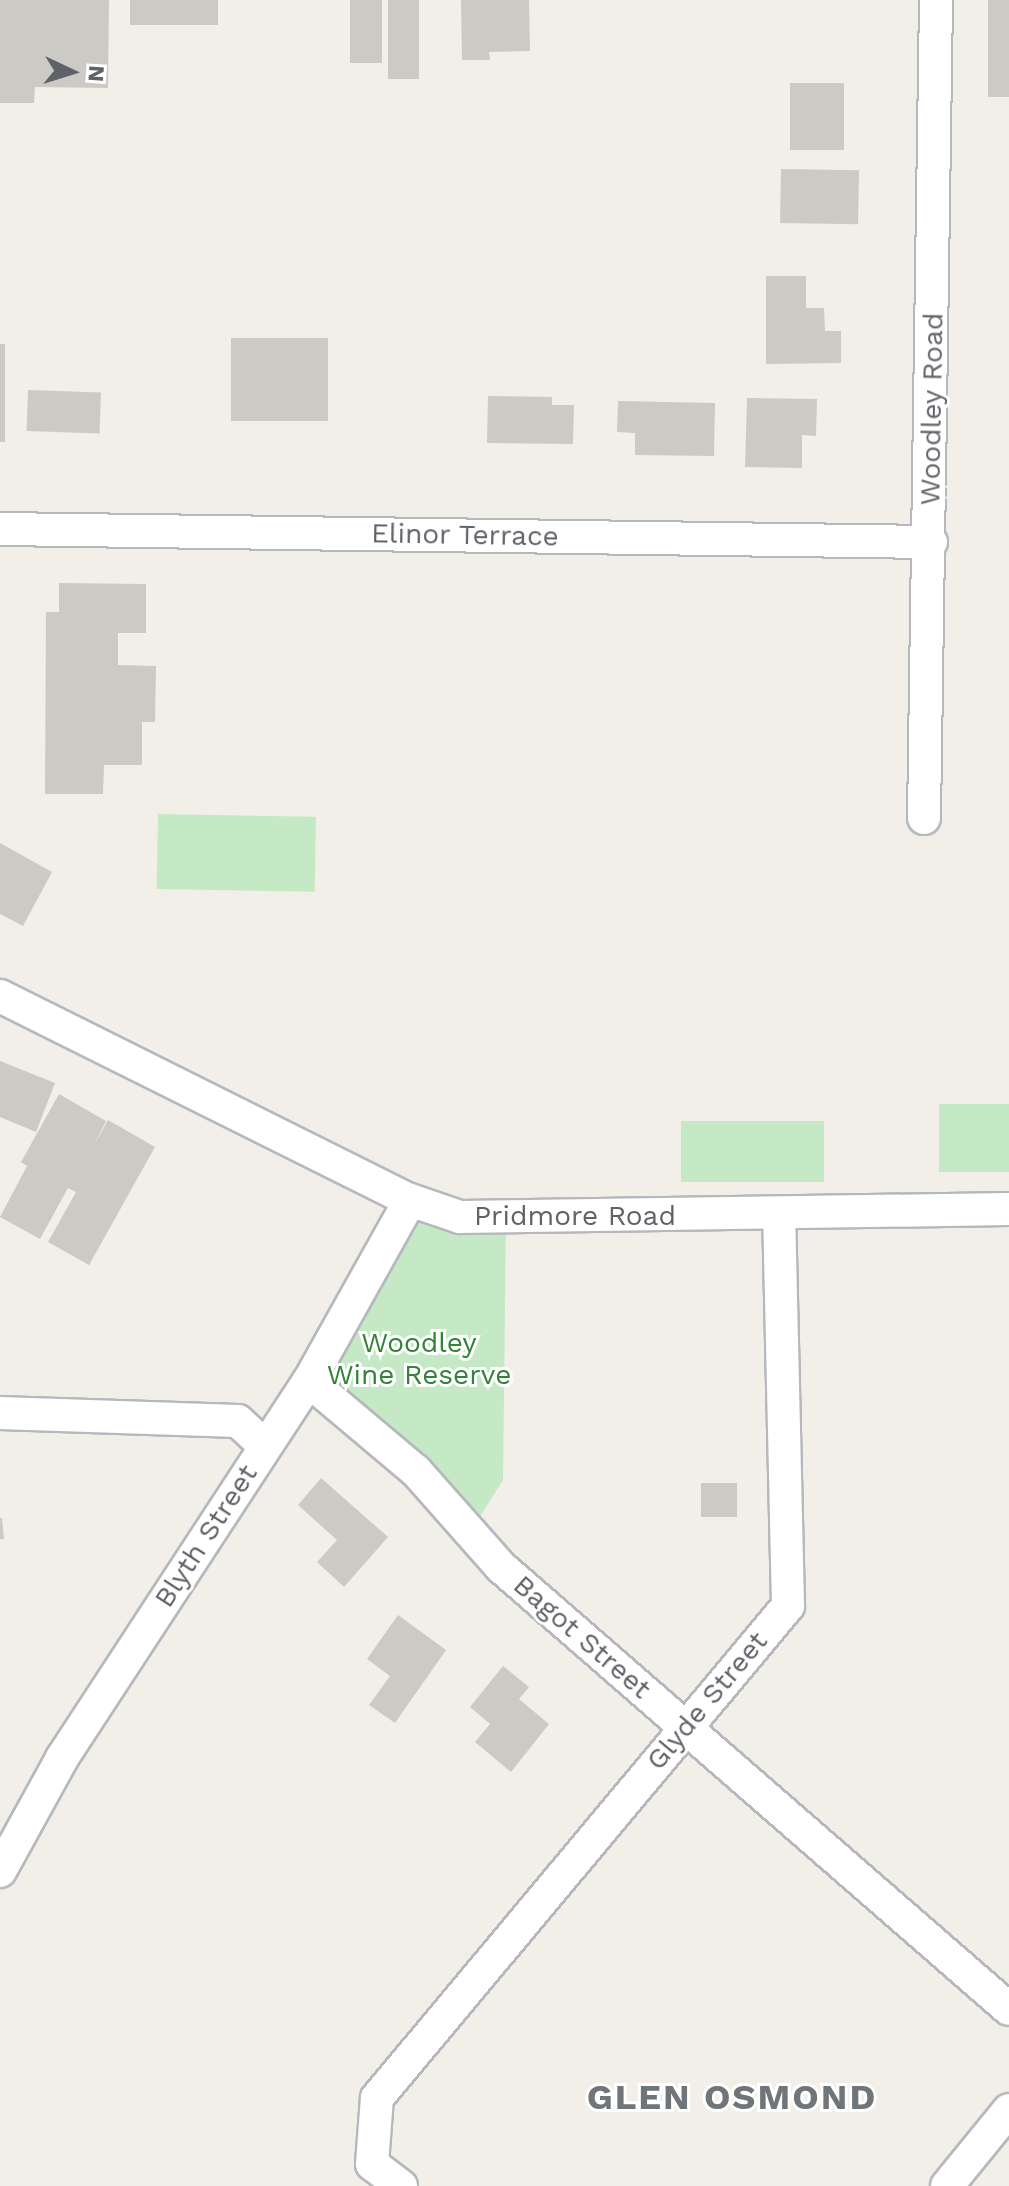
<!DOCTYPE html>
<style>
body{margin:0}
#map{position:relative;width:1009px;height:2186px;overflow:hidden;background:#f1efe8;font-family:"Work Sans",sans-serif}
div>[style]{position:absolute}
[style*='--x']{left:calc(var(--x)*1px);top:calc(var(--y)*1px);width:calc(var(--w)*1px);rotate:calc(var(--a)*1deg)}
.green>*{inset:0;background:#c5e8c5;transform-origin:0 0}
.building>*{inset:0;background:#cccac5;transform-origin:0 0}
.roads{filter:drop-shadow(2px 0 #b5b8bc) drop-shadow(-2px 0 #b5b8bc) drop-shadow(0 2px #b5b8bc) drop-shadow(0 -2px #b5b8bc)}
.minor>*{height:32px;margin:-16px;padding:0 16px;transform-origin:16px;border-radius:16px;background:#fff}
span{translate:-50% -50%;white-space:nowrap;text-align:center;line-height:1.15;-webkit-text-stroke:6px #fff;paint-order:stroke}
.street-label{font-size:28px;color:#5f6368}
.park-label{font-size:28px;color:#348238}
.district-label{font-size:36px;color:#70757a;font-weight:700;letter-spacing:2px}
.north{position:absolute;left:32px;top:32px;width:80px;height:80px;-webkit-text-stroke:6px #fff;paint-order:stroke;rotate:94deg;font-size:22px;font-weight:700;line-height:32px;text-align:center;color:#5f6368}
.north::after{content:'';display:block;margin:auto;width:28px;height:36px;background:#5f6368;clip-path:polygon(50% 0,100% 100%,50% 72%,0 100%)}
</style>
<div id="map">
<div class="green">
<i style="left:158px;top:814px;width:158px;height:75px;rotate:1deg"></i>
<i style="left:1009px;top:1104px;width:68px;height:70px;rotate:90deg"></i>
<i style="left:681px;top:1121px;width:143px;height:61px"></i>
<i style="clip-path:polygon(410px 1200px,506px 1217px,503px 1480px,470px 1532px,309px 1381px)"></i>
</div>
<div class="building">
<i style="clip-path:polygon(0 0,109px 0,108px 88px,35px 87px,34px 103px,0 103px)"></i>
<i style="left:130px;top:0;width:88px;height:25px"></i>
<i style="left:350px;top:0;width:32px;height:63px"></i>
<i style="left:388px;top:0;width:31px;height:79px"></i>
<i style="clip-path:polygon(461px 0,529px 0,530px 51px,489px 52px,490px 60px,462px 60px)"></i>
<i style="left:988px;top:0;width:21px;height:97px"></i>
<i style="left:790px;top:83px;width:54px;height:67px"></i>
<i style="left:781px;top:169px;width:78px;height:54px;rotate:1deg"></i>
<i style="clip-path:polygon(766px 276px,806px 276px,806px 308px,824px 308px,825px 331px,841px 331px,841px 363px,766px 364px)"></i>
<i style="left:231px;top:338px;width:97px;height:83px"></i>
<i style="left:0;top:344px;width:5px;height:98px"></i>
<i style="left:28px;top:390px;width:73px;height:41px;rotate:2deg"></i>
<i style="clip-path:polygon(488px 396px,552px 397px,552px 405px,574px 405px,573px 444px,487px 443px)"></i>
<i style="clip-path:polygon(747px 398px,817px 399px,816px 436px,802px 435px,802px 468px,745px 467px)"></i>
<i style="clip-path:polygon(618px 401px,715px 403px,714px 456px,635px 455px,635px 433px,617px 432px)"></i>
<i style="clip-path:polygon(59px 583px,146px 584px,146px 633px,118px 633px,118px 665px,156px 666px,155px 722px,142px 722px,142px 765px,104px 765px,103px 794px,45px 794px,46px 612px,59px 612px)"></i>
<i style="clip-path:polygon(0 843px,52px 872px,23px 926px,0 914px)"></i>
<i style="clip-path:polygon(0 1061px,55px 1083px,36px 1132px,0 1117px)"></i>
<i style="clip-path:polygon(59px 1094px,106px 1121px,93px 1147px,108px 1120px,155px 1147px,89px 1265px,48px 1242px,76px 1192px,68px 1188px,40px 1239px,0 1217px,27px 1166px,21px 1162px)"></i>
<i style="clip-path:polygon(321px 1478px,388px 1537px,344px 1587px,317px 1562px,337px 1540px,298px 1505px)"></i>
<i style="left:701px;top:1483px;width:36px;height:34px"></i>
<i style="clip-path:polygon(0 1518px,2px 1518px,4px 1539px,0 1539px)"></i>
<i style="clip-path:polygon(398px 1615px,446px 1650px,395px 1723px,369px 1705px,390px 1676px,367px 1659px)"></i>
<i style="clip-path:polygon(503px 1666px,529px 1687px,519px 1699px,549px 1724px,511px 1772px,475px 1742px,490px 1724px,470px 1707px)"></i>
</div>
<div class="roads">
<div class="minor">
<i style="--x:0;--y:529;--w:931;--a:0.8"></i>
<i style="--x:924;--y:818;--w:818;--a:-89.16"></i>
<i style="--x:0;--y:996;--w:458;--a:26.5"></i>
<i style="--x:410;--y:1200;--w:53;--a:18.8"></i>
<i style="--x:460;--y:1217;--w:549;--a:-0.83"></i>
<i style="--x:309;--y:1381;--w:140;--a:40.1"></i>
<i style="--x:416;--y:1471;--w:128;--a:48.5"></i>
<i style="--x:501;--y:1567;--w:673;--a:41.03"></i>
<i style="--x:0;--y:1413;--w:238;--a:1.9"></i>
<i style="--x:238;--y:1421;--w:37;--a:43"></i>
<i style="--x:0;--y:1871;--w:129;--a:-61.2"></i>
<i style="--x:62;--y:1758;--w:451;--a:-56.8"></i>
<i style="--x:309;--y:1381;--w:207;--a:-60.8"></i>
<i style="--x:401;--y:2186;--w:36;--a:-143"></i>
<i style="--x:372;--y:2164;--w:66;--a:-85.7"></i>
<i style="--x:377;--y:2098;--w:641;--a:-50.13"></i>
<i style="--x:788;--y:1606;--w:391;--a:-91.3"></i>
<i style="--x:947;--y:2186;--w:98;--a:-50.8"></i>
</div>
</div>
<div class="street-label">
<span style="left:932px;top:409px;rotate:-89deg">Woodley Road</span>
<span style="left:465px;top:535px;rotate:1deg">Elinor Terrace</span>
<span style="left:575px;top:1216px">Pridmore Road</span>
<span style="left:206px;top:1536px;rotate:-57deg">Blyth Street</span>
<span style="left:582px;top:1637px;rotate:41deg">Bagot Street</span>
<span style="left:707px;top:1701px;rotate:-50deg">Glyde Street</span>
</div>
<div class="park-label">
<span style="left:419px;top:1359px">Woodley<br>Wine Reserve</span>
</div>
<div class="district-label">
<span style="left:732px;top:2098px">GLEN OSMOND</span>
</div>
<div class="north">N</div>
</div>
